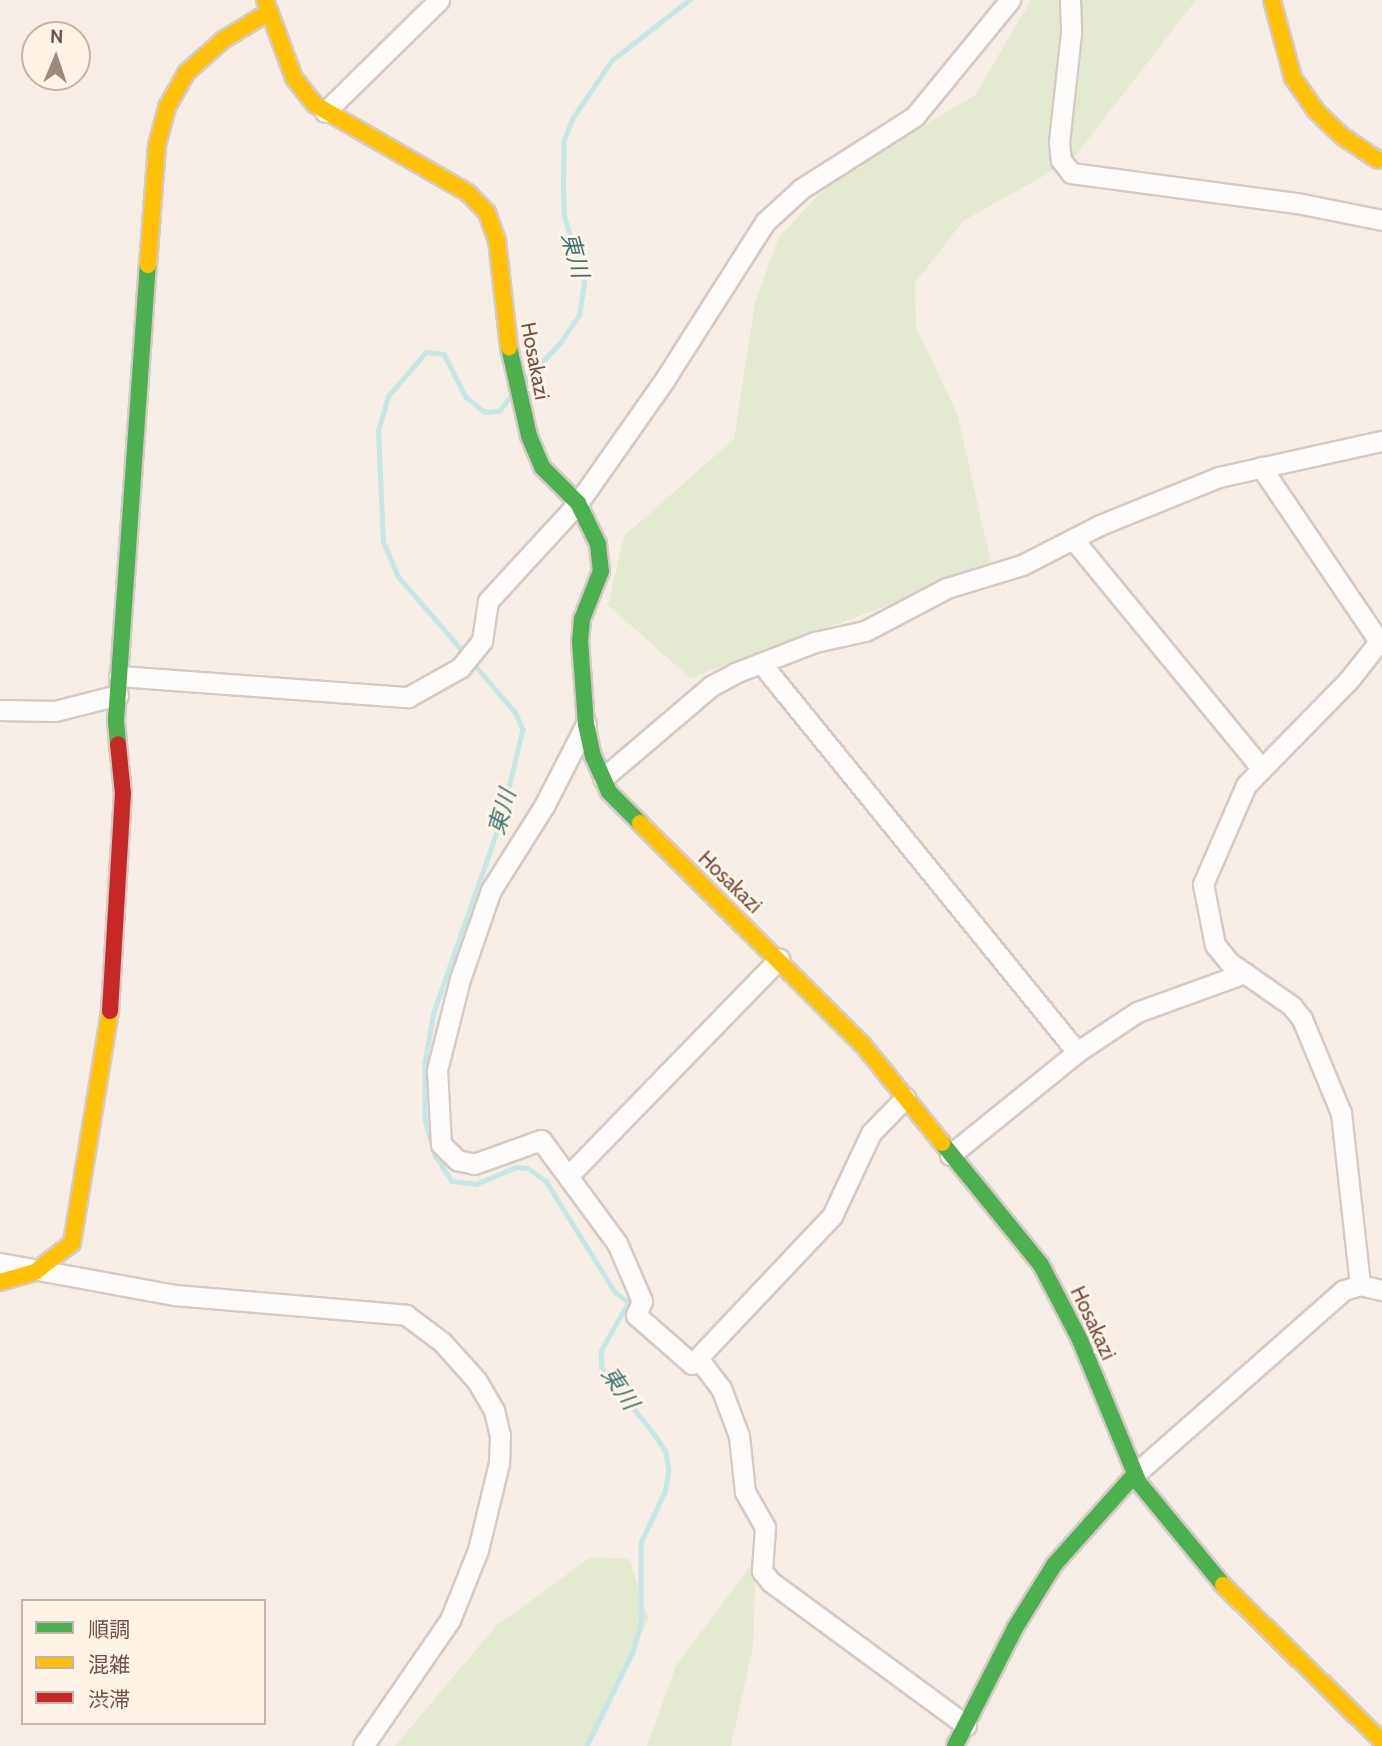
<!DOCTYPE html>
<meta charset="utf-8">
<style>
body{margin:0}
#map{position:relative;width:1382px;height:1746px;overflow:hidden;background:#f5ede6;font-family:Cabin,"Noto Sans JP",sans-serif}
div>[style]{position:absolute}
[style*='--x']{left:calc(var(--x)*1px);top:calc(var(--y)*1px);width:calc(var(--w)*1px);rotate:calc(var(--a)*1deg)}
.green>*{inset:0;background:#e3ead1}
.stream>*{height:4.5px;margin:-2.25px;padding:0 2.25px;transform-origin:2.25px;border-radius:2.25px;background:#c8e6e5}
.roads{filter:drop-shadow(2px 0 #d6cac4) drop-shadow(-2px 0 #d6cac4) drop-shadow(0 2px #d6cac4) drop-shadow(0 -2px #d6cac4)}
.street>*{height:19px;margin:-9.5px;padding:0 9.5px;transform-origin:9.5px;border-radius:9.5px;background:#fefcfb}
.fast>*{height:16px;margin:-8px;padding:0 8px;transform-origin:8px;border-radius:8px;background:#4caf50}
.slow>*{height:16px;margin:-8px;padding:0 8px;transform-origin:8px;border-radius:8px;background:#ffc107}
.jam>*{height:16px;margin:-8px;padding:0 8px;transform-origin:8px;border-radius:8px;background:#c62828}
span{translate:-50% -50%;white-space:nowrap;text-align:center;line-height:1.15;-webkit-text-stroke:6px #fff2e6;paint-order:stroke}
.street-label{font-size:21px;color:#715248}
.water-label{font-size:23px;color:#3c7577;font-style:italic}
.legend{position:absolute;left:21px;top:1599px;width:245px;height:126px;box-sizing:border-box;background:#fff2e6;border:2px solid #c6b2a7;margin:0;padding:9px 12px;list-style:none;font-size:21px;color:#715248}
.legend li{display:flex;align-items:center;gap:14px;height:35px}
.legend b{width:35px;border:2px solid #c6b2a7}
.north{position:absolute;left:21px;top:21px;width:70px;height:70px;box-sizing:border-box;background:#fff2e6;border:2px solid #c6b2a7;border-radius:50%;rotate:2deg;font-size:19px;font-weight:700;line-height:28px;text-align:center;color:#715248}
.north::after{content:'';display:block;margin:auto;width:24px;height:32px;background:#9f887f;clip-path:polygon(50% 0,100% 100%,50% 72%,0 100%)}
</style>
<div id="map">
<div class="green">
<i style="clip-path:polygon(1031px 0,1196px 0,1072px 160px,963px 221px,915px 283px,916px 328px,957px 413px,992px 567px,690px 678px,608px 605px,624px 536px,734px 439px,755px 302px,779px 237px,833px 180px,975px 95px)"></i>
<i style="clip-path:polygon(591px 1557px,629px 1559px,648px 1618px,616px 1693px,586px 1746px,395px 1746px,496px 1626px)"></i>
<i style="clip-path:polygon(756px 1559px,753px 1647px,731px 1746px,647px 1746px,676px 1666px)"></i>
</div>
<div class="stream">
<i style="--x:525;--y:380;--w:51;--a:-46.6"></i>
<i style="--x:560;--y:343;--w:34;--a:-56"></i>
<i style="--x:579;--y:315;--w:32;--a:-81"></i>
<i style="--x:584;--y:283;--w:70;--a:-106.6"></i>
<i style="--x:564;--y:216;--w:37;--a:-92"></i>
<i style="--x:563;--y:179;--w:39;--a:-89"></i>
<i style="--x:564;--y:140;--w:22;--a:-69"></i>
<i style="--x:572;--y:119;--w:71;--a:-55.9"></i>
<i style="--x:612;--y:60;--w:98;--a:-37.9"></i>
<i style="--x:464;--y:653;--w:101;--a:-131"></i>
<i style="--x:398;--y:577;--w:38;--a:-113"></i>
<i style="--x:383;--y:542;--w:111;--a:-92.6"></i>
<i style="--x:378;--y:431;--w:36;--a:-74"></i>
<i style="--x:388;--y:396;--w:58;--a:-49.2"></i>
<i style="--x:426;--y:352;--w:18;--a:6"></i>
<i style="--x:444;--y:354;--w:48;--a:62.9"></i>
<i style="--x:466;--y:397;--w:24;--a:38"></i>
<i style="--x:485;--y:412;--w:14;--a:-4"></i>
<i style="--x:499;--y:411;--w:18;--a:-52"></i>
<i style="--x:472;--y:662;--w:66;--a:49.3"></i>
<i style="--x:515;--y:712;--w:19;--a:65"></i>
<i style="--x:523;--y:729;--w:91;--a:103.3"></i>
<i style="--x:502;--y:818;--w:206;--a:109.3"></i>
<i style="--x:434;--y:1012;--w:52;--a:100"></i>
<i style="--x:425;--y:1063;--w:57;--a:90"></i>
<i style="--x:425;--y:1120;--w:36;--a:74"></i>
<i style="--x:435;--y:1155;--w:31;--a:57"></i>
<i style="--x:452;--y:1181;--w:24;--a:7"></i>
<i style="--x:476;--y:1184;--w:43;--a:-23"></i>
<i style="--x:516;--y:1167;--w:12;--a:5"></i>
<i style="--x:528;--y:1168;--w:22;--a:36"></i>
<i style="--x:546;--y:1181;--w:131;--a:58.1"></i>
<i style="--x:615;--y:1292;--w:17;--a:36"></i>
<i style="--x:629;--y:1302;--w:56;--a:119.7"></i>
<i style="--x:601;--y:1351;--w:17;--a:87"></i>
<i style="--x:602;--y:1368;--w:85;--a:51.7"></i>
<i style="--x:655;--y:1435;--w:20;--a:57"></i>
<i style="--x:666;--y:1452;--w:18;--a:81"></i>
<i style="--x:669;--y:1470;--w:22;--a:100"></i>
<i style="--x:665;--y:1492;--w:56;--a:115.2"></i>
<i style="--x:641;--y:1543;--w:81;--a:90"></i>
<i style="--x:641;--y:1624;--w:29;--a:106"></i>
<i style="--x:633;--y:1652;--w:105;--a:116.1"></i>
</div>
<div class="roads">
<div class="street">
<i style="--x:1070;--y:0;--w:33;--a:88"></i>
<i style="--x:1071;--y:33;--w:110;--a:96.3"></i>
<i style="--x:1059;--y:142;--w:18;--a:84"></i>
<i style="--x:1061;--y:160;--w:16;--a:52"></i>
<i style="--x:1071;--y:173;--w:228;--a:7.6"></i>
<i style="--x:1297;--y:203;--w:87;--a:11.3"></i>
<i style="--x:325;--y:112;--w:160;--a:-44.5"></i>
<i style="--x:1261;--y:467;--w:210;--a:55.9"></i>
<i style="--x:1073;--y:539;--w:296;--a:50.6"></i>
<i style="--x:761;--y:663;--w:501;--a:50.91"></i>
<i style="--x:119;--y:676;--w:290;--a:4.2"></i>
<i style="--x:408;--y:697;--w:60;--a:-29.1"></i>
<i style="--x:460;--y:668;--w:35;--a:-51"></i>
<i style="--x:482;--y:641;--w:40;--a:-81.5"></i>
<i style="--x:488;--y:601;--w:133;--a:-47.4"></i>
<i style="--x:578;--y:503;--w:151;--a:-54.9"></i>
<i style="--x:665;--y:379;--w:186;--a:-57.5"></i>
<i style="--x:765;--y:222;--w:49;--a:-42.5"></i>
<i style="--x:801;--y:189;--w:135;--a:-32.6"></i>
<i style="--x:915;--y:116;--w:150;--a:-50.7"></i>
<i style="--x:0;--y:710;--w:55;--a:1"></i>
<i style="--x:55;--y:711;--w:65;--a:-14.3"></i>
<i style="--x:586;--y:724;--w:92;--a:117.1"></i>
<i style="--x:544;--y:806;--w:99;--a:122.2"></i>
<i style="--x:491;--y:890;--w:94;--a:109.2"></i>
<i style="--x:460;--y:979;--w:94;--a:104.2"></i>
<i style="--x:437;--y:1070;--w:74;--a:86.9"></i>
<i style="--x:441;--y:1144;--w:23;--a:45"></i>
<i style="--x:457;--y:1160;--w:17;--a:13"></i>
<i style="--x:474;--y:1164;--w:71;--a:-19.7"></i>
<i style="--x:541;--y:1140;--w:128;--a:53.6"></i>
<i style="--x:617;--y:1243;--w:63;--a:66.7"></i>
<i style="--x:642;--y:1301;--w:15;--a:113"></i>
<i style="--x:636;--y:1315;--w:74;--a:41.2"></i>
<i style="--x:692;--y:1364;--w:204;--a:-46.6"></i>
<i style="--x:832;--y:1216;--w:92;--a:-64.8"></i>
<i style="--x:871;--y:1133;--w:49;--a:-45.8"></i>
<i style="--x:603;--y:778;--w:142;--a:-40.4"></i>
<i style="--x:711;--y:686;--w:27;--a:-28"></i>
<i style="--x:735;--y:673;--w:86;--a:-21.2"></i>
<i style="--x:815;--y:642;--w:51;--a:-12.4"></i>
<i style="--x:865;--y:631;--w:93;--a:-27.7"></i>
<i style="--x:947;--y:588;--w:78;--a:-17"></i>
<i style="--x:1022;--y:565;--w:88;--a:-27.1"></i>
<i style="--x:1100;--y:525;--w:128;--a:-22"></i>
<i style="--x:1219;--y:477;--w:167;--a:-12.5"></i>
<i style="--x:950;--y:1155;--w:164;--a:-39"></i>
<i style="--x:1077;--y:1052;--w:72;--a:-33.7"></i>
<i style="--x:1137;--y:1012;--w:115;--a:-19.9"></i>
<i style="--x:568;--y:1176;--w:303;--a:-45.8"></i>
<i style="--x:0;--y:1263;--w:178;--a:10.4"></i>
<i style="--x:175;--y:1295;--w:232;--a:4.9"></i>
<i style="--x:406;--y:1315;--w:45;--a:36.9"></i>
<i style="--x:442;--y:1342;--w:52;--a:48.1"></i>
<i style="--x:477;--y:1381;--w:34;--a:60"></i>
<i style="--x:494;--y:1410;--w:26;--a:77"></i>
<i style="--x:500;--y:1435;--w:28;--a:92"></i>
<i style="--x:499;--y:1463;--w:89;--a:103.6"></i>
<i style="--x:478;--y:1550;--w:75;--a:111.8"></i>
<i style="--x:450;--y:1620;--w:153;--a:124.6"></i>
<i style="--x:1360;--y:1285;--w:173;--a:-96.3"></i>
<i style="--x:1341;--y:1113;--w:102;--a:-112.5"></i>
<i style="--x:1302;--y:1019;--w:16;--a:-128"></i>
<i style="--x:1292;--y:1006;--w:77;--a:-145.1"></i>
<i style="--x:1229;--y:962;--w:22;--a:-129"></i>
<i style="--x:1215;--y:945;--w:62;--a:-101.1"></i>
<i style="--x:1203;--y:884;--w:108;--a:-66.5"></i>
<i style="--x:1246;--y:785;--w:146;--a:-45.6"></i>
<i style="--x:1348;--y:681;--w:55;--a:-51.7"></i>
<i style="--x:698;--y:1358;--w:38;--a:53"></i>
<i style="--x:721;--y:1388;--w:51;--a:69.4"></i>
<i style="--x:739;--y:1436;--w:56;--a:83.9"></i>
<i style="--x:745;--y:1492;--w:40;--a:60.3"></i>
<i style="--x:765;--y:1527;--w:44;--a:93.9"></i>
<i style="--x:762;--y:1571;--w:14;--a:51"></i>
<i style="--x:771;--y:1582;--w:242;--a:36.3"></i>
<i style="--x:1135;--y:1474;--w:278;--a:-41.4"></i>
<i style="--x:1344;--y:1290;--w:17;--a:-17"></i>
<i style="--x:1360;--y:1285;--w:23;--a:13"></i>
</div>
<div class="fast">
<i style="--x:509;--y:347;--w:91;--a:77.3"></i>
<i style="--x:529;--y:436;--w:34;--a:67"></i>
<i style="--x:542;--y:467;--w:51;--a:45"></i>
<i style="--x:578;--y:503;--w:46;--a:64"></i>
<i style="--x:598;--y:544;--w:27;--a:84"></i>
<i style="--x:601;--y:571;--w:52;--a:111.6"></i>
<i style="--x:582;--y:619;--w:22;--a:95"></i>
<i style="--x:580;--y:641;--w:83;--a:85.9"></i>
<i style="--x:586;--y:724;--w:33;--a:78"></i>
<i style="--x:593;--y:756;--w:39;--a:66"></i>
<i style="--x:609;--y:792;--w:44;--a:45"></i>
<i style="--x:118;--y:744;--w:24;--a:-95"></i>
<i style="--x:116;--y:720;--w:456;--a:-86"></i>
<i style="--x:942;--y:1143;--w:157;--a:50.9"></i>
<i style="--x:1041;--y:1265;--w:85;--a:62.5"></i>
<i style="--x:1080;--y:1340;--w:155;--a:67.6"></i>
<i style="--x:1139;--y:1483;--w:132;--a:50.5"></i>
<i style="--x:955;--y:1746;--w:132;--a:-63"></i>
<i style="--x:1015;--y:1628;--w:74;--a:-58.2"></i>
<i style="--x:1054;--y:1565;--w:122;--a:-48.3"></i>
</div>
<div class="slow">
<i style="--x:265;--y:0;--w:83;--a:69.6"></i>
<i style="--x:294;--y:78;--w:33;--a:52"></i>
<i style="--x:314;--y:104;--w:178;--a:30"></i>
<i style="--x:468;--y:193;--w:28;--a:46"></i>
<i style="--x:487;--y:213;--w:29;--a:70"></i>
<i style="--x:497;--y:240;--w:108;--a:83.6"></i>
<i style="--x:1272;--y:0;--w:81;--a:74.9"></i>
<i style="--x:1293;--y:78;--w:39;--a:55"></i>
<i style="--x:1315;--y:110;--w:37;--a:44"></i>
<i style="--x:1342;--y:136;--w:43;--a:33.7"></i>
<i style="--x:148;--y:265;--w:120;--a:-85.7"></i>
<i style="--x:157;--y:145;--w:39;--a:-75"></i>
<i style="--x:167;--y:107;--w:40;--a:-60.3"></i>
<i style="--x:187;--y:72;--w:48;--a:-41.6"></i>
<i style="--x:223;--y:40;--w:54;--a:-31.3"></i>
<i style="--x:640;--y:823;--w:315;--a:44.9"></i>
<i style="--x:863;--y:1045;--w:126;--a:51.1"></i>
<i style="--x:0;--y:1282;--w:36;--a:-16"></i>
<i style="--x:35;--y:1272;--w:47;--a:-38.1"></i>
<i style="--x:72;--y:1243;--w:235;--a:-80.7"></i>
<i style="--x:1223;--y:1585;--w:223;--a:44.5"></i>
</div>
<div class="jam">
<i style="--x:110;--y:1011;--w:217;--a:-86.6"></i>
<i style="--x:123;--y:794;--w:50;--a:-95.7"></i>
</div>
</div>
<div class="street-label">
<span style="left:535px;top:361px;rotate:79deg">Hosakazi</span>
<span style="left:730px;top:882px;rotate:44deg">Hosakazi</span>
<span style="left:1093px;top:1323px;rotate:65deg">Hosakazi</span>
</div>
<div class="water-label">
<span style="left:575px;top:255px;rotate:75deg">東川</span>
<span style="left:502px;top:812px;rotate:-74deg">東川</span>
<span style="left:620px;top:1388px;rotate:56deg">東川</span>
</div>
<ul class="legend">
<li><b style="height:9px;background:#4caf50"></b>順調</li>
<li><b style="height:9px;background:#ffc107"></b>混雑</li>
<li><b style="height:9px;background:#c62828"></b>渋滞</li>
</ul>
<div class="north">N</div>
</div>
